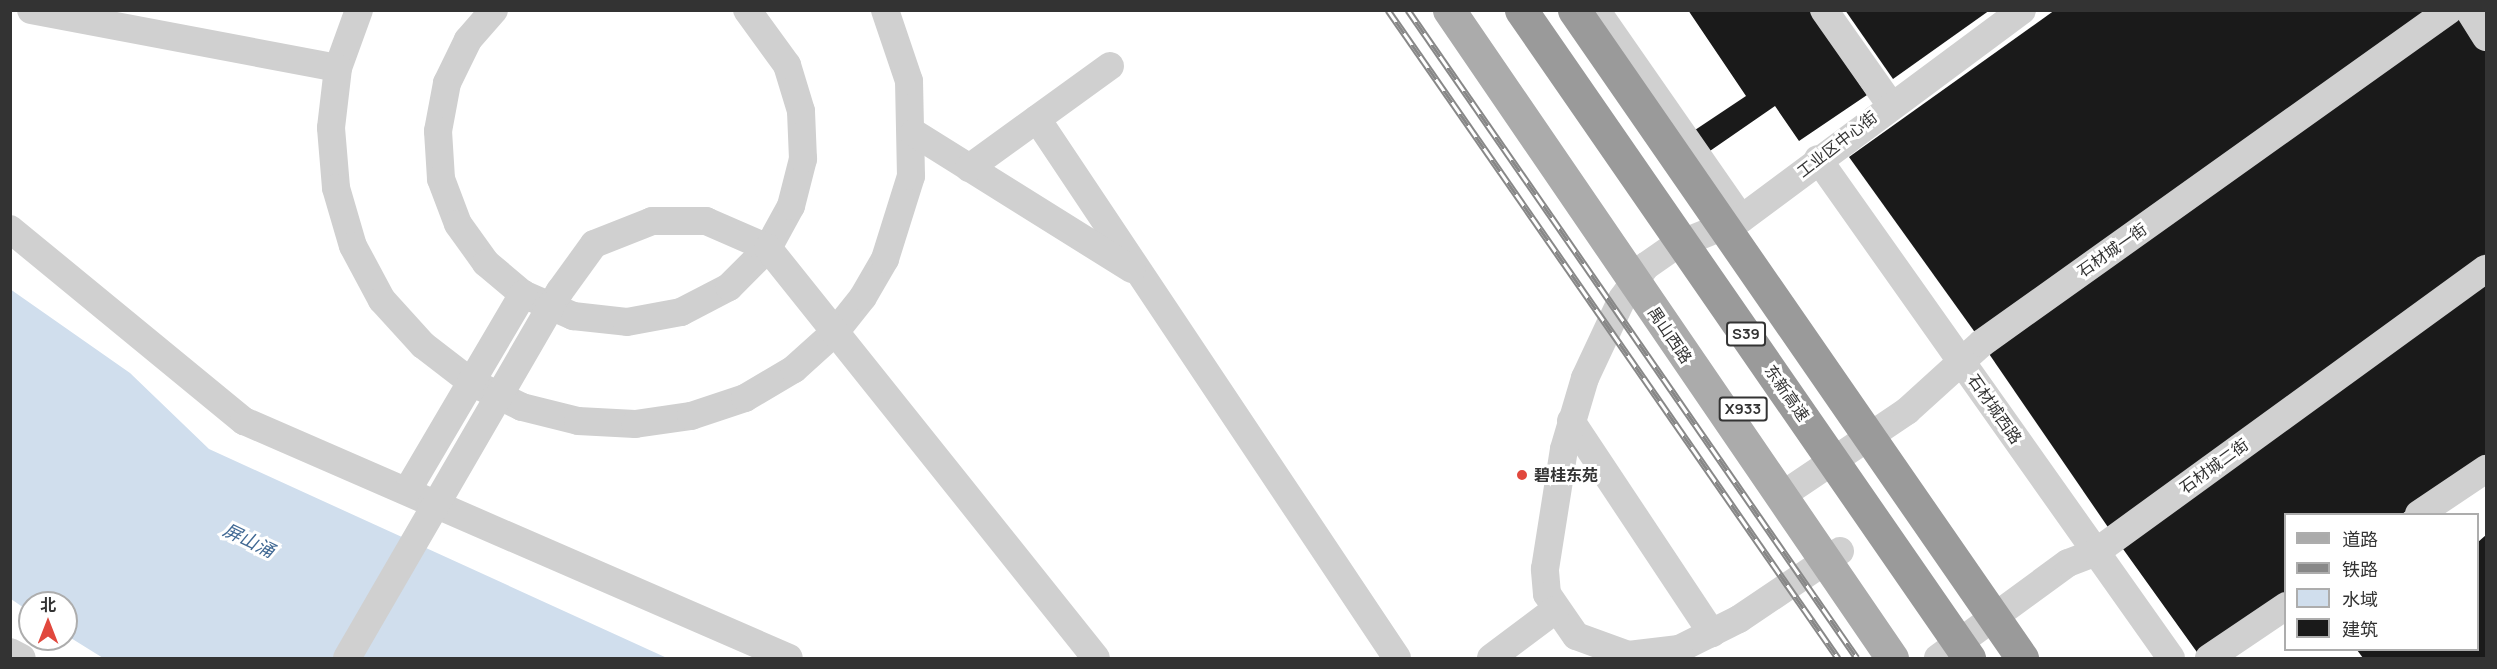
<!DOCTYPE html>
<meta charset="utf-8">
<style>
body{margin:0}
#map{position:relative;width:2497px;height:669px;overflow:hidden;background:#fff;font-family:Manrope,"Noto Sans SC",sans-serif}
div>[style]{position:absolute}
[style*='--x']{left:calc(var(--x)*1px);top:calc(var(--y)*1px);width:calc(var(--w)*1px);rotate:calc(var(--a)*1deg)}
.water>*{inset:0;background:#d0deed}
.building>*{inset:0;background:#1a1a1a}
.minor>*{height:28px;margin:-14px;padding:0 14px;transform-origin:14px;border-radius:14px;background:#d0d0d0}
.major>*{height:33px;margin:-16.5px;padding:0 16.5px;transform-origin:16.5px;border-radius:16.5px;background:#ababab}
.rail>*{height:7px;margin-top:-3.5px;transform-origin:0;background:repeating-linear-gradient(90deg,#fff 0 14px,#888 0 28px);box-sizing:border-box;border-block:2px solid #888}
.minor-bridge>*{height:28px;margin:-14px;padding:0 14px;transform-origin:14px;border-radius:14px;background:#d0d0d0}
.highway-bridge>*{height:33px;margin:-16.5px;padding:0 16.5px;transform-origin:16.5px;border-radius:16.5px;background:#9a9a9a}
.dots>*{width:16px;height:16px;translate:-50% -50%;box-sizing:border-box;border:3px solid #fff;border-radius:50%}
span{translate:-50% -50%;white-space:nowrap;text-align:center;line-height:1.15;-webkit-text-stroke:6px #fff;paint-order:stroke}
.shield-label span{padding:2px 4px;background:#fff;border:2px solid;border-radius:4px;-webkit-text-stroke-width:0}
.shield-label{font-size:15px;color:#333;font-weight:700}
.street-label{font-size:16px;color:#333}
.poi-label{font-size:16px;color:#333;font-weight:700}
.left{translate:0 -50%;text-align:left}
.water-label{font-size:18px;color:#416994;font-style:italic}
.frame{position:absolute;inset:0;border:12px solid #333;pointer-events:none}
.legend{position:absolute;left:2284px;top:513px;width:195px;height:138px;box-sizing:border-box;background:#fff;border:2px solid #adadad;margin:0;padding:8px 10px;list-style:none;font-size:18px;color:#333}
.legend li{display:flex;align-items:center;gap:12px;height:30px}
.legend b{width:30px;border:2px solid #adadad}
.north{position:absolute;left:18px;top:591px;width:60px;height:60px;box-sizing:border-box;background:#fff;border:2px solid #adadad;border-radius:50%;rotate:0deg;font-size:16px;font-weight:700;line-height:24px;text-align:center;color:#333}
.north::after{content:'';display:block;margin:auto;width:21px;height:27px;background:#e1483d;clip-path:polygon(50% 0,100% 100%,50% 72%,0 100%)}
</style>
<div id="map">
<div class="water">
<i style="clip-path:polygon(10px 289px,130px 373px,209px 449px,667px 658px,103px 658px,66px 635px,66px 603px,30px 603px,30px 612px,11px 599px)"></i>
</div>
<div class="building">
<i style="clip-path:polygon(1688px 10px,1809px 10px,1867px 95px,1799px 141px,1775px 106px,1707px 153px,1692px 132px,1746px 96px)"></i>
<i style="clip-path:polygon(1845px 10px,1990px 10px,1893px 79px)"></i>
<i style="clip-path:polygon(2055px 10px,2441px 10px,1979px 338px,1849px 157px)"></i>
<i style="clip-path:polygon(2456px 10px,2486px 49px,2486px 262px,2112px 533px,1985px 348px)"></i>
<i style="clip-path:polygon(2486px 276px,2486px 456px,2402px 514px,2286px 514px,2286px 595px,2199px 655px,2118px 542px)"></i>
<i style="clip-path:polygon(2486px 535px,2486px 658px,2363px 658px,2357px 650px,2478px 650px,2478px 542px)"></i>
</div>
<div class="minor">
<i style="--x:31;--y:10;--w:312;--a:10.7"></i>
<i style="--x:359;--y:10;--w:62;--a:109.9"></i>
<i style="--x:338;--y:68;--w:60;--a:96.7"></i>
<i style="--x:331;--y:128;--w:60;--a:85.2"></i>
<i style="--x:336;--y:188;--w:60;--a:73.7"></i>
<i style="--x:353;--y:246;--w:61;--a:61.8"></i>
<i style="--x:382;--y:300;--w:61;--a:47.7"></i>
<i style="--x:423;--y:345;--w:61;--a:37.6"></i>
<i style="--x:471;--y:382;--w:57;--a:26.1"></i>
<i style="--x:522;--y:407;--w:58;--a:14"></i>
<i style="--x:578;--y:421;--w:57;--a:3"></i>
<i style="--x:635;--y:424;--w:57;--a:-8.1"></i>
<i style="--x:691;--y:416;--w:57;--a:-18.4"></i>
<i style="--x:745;--y:398;--w:57;--a:-30.6"></i>
<i style="--x:794;--y:369;--w:57;--a:-42.1"></i>
<i style="--x:836;--y:331;--w:43;--a:-51.5"></i>
<i style="--x:863;--y:297;--w:44;--a:-59.9"></i>
<i style="--x:885;--y:259;--w:87;--a:-72.6"></i>
<i style="--x:911;--y:176;--w:95;--a:-91.2"></i>
<i style="--x:909;--y:81;--w:75;--a:-108.7"></i>
<i style="--x:494;--y:10;--w:40;--a:131"></i>
<i style="--x:468;--y:40;--w:48;--a:116"></i>
<i style="--x:447;--y:83;--w:49;--a:100.6"></i>
<i style="--x:438;--y:131;--w:48;--a:86.4"></i>
<i style="--x:441;--y:179;--w:48;--a:69.3"></i>
<i style="--x:458;--y:224;--w:48;--a:54.3"></i>
<i style="--x:486;--y:263;--w:48;--a:40"></i>
<i style="--x:523;--y:294;--w:55;--a:23.7"></i>
<i style="--x:573;--y:316;--w:54;--a:6.3"></i>
<i style="--x:627;--y:322;--w:55;--a:-10.5"></i>
<i style="--x:681;--y:312;--w:54;--a:-27.5"></i>
<i style="--x:729;--y:287;--w:55;--a:-45"></i>
<i style="--x:768;--y:248;--w:48;--a:-61.3"></i>
<i style="--x:791;--y:206;--w:49;--a:-75.7"></i>
<i style="--x:803;--y:159;--w:48;--a:-92.4"></i>
<i style="--x:801;--y:111;--w:48;--a:-106.9"></i>
<i style="--x:787;--y:65;--w:68;--a:-126"></i>
<i style="--x:1596;--y:10;--w:254;--a:55.2"></i>
<i style="--x:1824;--y:10;--w:115;--a:54.9"></i>
<i style="--x:2469;--y:10;--w:32;--a:58"></i>
<i style="--x:1037;--y:119;--w:648;--a:56.26"></i>
<i style="--x:914;--y:133;--w:257;--a:32"></i>
<i style="--x:1818;--y:159;--w:611;--a:54.72"></i>
<i style="--x:969;--y:168;--w:174;--a:-35.9"></i>
<i style="--x:706;--y:221;--w:68;--a:23.5"></i>
<i style="--x:768;--y:248;--w:525;--a:51.34"></i>
<i style="--x:10;--y:229;--w:303;--a:39.4"></i>
<i style="--x:244;--y:421;--w:594;--a:23.5"></i>
<i style="--x:1571;--y:421;--w:255;--a:56.4"></i>
<i style="--x:407;--y:491;--w:229;--a:-59.5"></i>
<i style="--x:1781;--y:496;--w:152;--a:-34"></i>
<i style="--x:1907;--y:411;--w:101;--a:-42.2"></i>
<i style="--x:1982;--y:343;--w:574;--a:-35.49"></i>
<i style="--x:2419;--y:514;--w:81;--a:-33.9"></i>
<i style="--x:1840;--y:551;--w:122;--a:146"></i>
<i style="--x:1739;--y:619;--w:67;--a:153.4"></i>
<i style="--x:1679;--y:649;--w:51;--a:173.3"></i>
<i style="--x:1628;--y:655;--w:55;--a:-159.9"></i>
<i style="--x:1576;--y:636;--w:51;--a:-124.6"></i>
<i style="--x:1547;--y:594;--w:25;--a:-95"></i>
<i style="--x:1545;--y:569;--w:121;--a:-81"></i>
<i style="--x:1564;--y:449;--w:74;--a:-73.5"></i>
<i style="--x:1585;--y:378;--w:87;--a:-64.9"></i>
<i style="--x:1622;--y:299;--w:41;--a:-54"></i>
<i style="--x:1646;--y:266;--w:35;--a:-35"></i>
<i style="--x:1675;--y:246;--w:71;--a:-22.2"></i>
<i style="--x:1741;--y:219;--w:350;--a:-36.6"></i>
<i style="--x:10;--y:652;--w:13;--a:27"></i>
<i style="--x:1491;--y:658;--w:80;--a:-36.9"></i>
<i style="--x:1938;--y:658;--w:161;--a:-36.2"></i>
<i style="--x:2068;--y:563;--w:30;--a:-21"></i>
<i style="--x:2096;--y:552;--w:482;--a:-36"></i>
<i style="--x:2209;--y:658;--w:93;--a:-34"></i>
</div>
<div class="major">
<i style="--x:1449;--y:10;--w:785;--a:55.64"></i>
</div>
<div class="rail">
<i style="--x:1388;--y:10;--w:789;--a:55.22"></i>
<i style="--x:1408;--y:10;--w:788;--a:55.28"></i>
</div>
<div class="minor-bridge">
<i style="--x:347;--y:658;--w:424;--a:-59.9"></i>
<i style="--x:560;--y:291;--w:58;--a:-54.1"></i>
<i style="--x:594;--y:244;--w:62;--a:-21.6"></i>
<i style="--x:652;--y:221;--w:54;--a:0"></i>
</div>
<div class="highway-bridge">
<i style="--x:1521;--y:10;--w:788;--a:55.34"></i>
<i style="--x:1574;--y:10;--w:788;--a:55.34"></i>
</div>
<div class="dots">
<i style="left:1522px;top:475px;background:#e1483d"></i>
</div>
<div class="shield-label">
<span style="left:1746px;top:334px">S39</span>
<span style="left:1743px;top:409px">X933</span>
</div>
<div class="street-label">
<span style="left:1837px;top:144px;rotate:-38deg">工业区中心街</span>
<span style="left:2112px;top:250px;rotate:-35deg">石材城一街</span>
<span style="left:1670px;top:335px;rotate:56deg">禺山西路</span>
<span style="left:1787px;top:393px;rotate:55deg">东新高速</span>
<span style="left:1995px;top:409px;rotate:55deg">石材城西路</span>
<span style="left:2214px;top:466px;rotate:-36deg">石材城二街</span>
</div>
<div class="poi-label">
<span class="left" style="left:1534px;top:475px">碧桂东苑</span>
</div>
<div class="water-label">
<span style="left:249px;top:540px;rotate:26deg">屏山涌</span>
</div>
<div class="frame"></div>
<ul class="legend">
<li><b style="height:8px;background:#ababab"></b>道路</li>
<li><b style="height:8px;background:#888"></b>铁路</li>
<li><b style="height:16px;background:#d0deed"></b>水域</li>
<li><b style="height:16px;background:#1a1a1a"></b>建筑</li>
</ul>
<div class="north">北</div>
</div>
